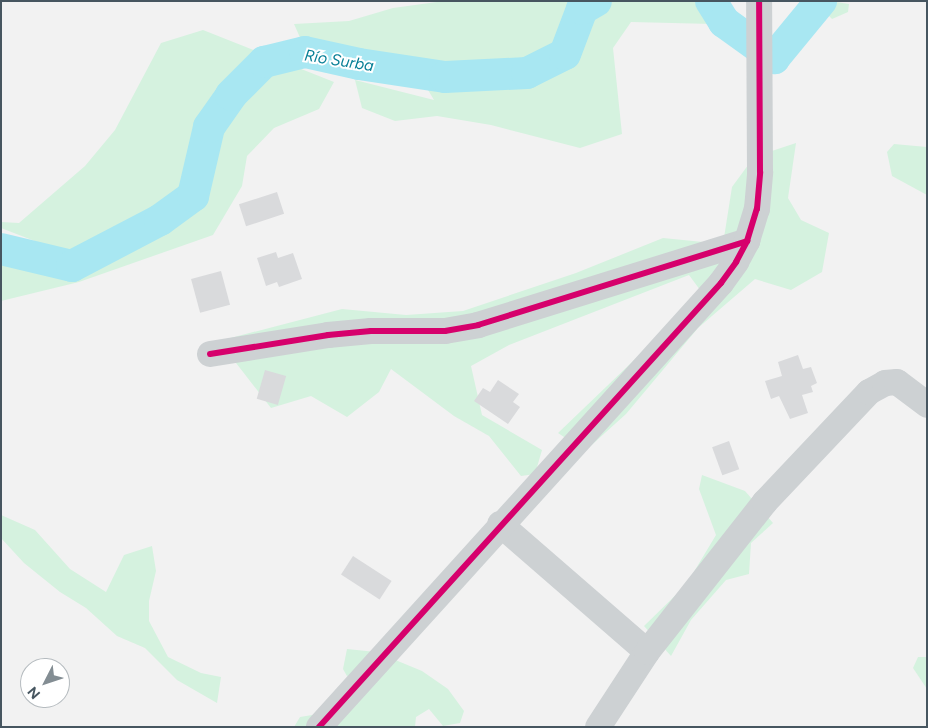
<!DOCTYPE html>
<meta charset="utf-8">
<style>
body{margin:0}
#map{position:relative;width:928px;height:728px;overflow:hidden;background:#f2f2f2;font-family:Figtree,sans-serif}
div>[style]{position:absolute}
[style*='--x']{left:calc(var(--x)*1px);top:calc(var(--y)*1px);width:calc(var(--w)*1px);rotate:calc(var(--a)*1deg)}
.green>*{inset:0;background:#d5f2df}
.river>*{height:32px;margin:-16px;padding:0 16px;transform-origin:16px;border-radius:16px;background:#a8e7f2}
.building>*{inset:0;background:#d9dadc;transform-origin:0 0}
.minor>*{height:26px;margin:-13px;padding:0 13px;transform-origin:13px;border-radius:13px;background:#cdd1d3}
.cycleway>*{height:6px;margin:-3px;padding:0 3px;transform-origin:3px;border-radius:3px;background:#d6006c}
span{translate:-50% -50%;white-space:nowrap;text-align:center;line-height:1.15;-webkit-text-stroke:4px #fff;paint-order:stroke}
.water-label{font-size:16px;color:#077f96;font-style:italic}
.frame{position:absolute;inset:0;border:2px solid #475660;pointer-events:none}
.north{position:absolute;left:20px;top:658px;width:50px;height:50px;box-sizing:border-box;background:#fff;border:1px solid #b5bbbf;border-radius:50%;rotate:229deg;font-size:14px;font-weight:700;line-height:20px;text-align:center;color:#475660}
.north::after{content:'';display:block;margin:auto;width:18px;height:22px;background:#838d93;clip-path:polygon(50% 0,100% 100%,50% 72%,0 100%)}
</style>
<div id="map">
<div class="green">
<i style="clip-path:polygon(444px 1px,699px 1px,713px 24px,631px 22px,613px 48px,622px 134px,580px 148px,491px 125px,437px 116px,395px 121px,362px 108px,355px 80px,434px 100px,412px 63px,302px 42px,294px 24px,349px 21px,393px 8px)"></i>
<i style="clip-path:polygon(830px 1px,849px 4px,848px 12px,832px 19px,823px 10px)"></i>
<i style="clip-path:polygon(203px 30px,334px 82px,319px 109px,274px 128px,247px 156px,242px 186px,213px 235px,79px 282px,1px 301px,1px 263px,45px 245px,1px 228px,1px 222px,19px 223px,85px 166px,115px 130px,161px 43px)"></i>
<i style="clip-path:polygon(796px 143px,788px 198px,801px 220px,829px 233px,822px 272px,791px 290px,755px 279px,698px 328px,626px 414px,585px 451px,558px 433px,703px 294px,689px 275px,509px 345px,471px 366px,482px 415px,542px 450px,535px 474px,521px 476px,489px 436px,454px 416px,391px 369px,379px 392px,347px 417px,311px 396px,271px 408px,219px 341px,342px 309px,406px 315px,463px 311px,576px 273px,663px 238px,723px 244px,732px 187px,754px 157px)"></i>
<i style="clip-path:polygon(894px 144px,927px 147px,927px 195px,892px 176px,887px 152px)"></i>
<i style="clip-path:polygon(702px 475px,745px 491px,773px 523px,751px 543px,749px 574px,726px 580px,691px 620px,671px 656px,644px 626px,686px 585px,716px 535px,699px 489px)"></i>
<i style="clip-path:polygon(1px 515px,35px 530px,70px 569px,106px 592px,124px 555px,152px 546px,156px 571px,149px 601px,149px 621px,168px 657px,201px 673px,221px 677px,217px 703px,177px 680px,145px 648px,117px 636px,86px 608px,60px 592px,24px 563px,1px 538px)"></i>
<i style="clip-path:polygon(347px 649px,376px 652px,422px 671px,448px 689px,464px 711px,460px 723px,443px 726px,429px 709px,416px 717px,415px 727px,294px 727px,300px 717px,324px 713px,360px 673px,347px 676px,343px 669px)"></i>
<i style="clip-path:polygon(918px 657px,927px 657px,927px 689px,913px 668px)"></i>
</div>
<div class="river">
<i style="--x:711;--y:1;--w:25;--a:58"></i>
<i style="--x:724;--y:22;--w:62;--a:35.8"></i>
<i style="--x:774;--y:58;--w:74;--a:-50.5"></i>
<i style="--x:1;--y:249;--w:73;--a:13.5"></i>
<i style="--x:72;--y:266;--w:99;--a:-27.6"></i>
<i style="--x:160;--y:220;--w:41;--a:-36"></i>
<i style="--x:193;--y:196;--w:71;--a:-76.9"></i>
<i style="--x:209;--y:127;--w:39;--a:-55"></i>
<i style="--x:231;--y:95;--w:47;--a:-45"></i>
<i style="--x:264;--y:62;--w:42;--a:-13.7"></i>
<i style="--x:305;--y:52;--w:55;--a:12.5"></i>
<i style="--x:359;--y:64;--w:87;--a:8.6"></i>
<i style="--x:445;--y:77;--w:82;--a:-2.8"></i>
<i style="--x:527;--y:73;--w:42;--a:-26.6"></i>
<i style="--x:565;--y:54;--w:48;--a:-69.3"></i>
<i style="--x:582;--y:9;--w:16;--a:-30"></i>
</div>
<div class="building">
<i style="left:277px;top:192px;width:23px;height:40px;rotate:72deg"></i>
<i style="clip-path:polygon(276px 252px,278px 258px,293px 253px,302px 279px,279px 287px,277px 282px,266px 286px,257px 258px)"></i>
<i style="left:221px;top:271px;width:35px;height:31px;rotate:75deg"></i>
<i style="clip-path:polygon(798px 355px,803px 369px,811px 367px,817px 383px,811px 386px,813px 392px,802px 395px,808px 413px,790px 419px,779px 396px,771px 399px,765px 381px,782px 376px,778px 362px)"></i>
<i style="left:265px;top:370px;width:22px;height:30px;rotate:16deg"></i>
<i style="clip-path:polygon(498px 380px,519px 394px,513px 402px,520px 407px,508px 424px,474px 401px,483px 388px,490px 392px)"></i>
<i style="left:729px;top:441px;width:30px;height:18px;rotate:70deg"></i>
<i style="left:353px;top:556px;width:46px;height:22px;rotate:33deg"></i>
</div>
<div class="minor">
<i style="--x:210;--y:354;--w:120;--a:-9.1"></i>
<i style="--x:328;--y:335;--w:43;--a:-5.3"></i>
<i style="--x:371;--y:331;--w:74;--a:0"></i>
<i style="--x:445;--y:331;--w:34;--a:-10"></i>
<i style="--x:478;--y:325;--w:282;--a:-17.3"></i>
<i style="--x:500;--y:524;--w:195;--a:41"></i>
<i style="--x:319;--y:727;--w:599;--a:-47.84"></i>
<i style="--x:721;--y:283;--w:26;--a:-54"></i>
<i style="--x:736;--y:262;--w:24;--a:-62"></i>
<i style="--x:747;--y:241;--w:34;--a:-73"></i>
<i style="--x:757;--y:209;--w:37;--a:-85"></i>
<i style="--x:760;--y:172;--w:171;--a:-90.3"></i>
<i style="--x:598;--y:727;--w:90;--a:-56.8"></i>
<i style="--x:647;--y:652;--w:191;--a:-51.8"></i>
<i style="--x:765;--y:502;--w:151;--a:-46.6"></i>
<i style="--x:869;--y:392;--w:18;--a:-29"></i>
<i style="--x:885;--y:383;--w:12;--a:-5"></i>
<i style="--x:897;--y:382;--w:38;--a:37"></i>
</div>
<div class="cycleway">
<i style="--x:210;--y:354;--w:120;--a:-9.1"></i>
<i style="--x:328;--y:335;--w:43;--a:-5.3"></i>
<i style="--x:371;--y:331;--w:74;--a:0"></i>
<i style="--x:445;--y:331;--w:34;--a:-10"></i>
<i style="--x:478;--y:325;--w:282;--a:-17.3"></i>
<i style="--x:319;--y:727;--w:599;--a:-47.84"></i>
<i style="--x:721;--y:283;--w:26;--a:-54"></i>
<i style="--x:736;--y:262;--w:24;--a:-62"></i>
<i style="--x:747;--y:241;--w:34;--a:-73"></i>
<i style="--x:757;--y:209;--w:37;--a:-85"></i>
<i style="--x:760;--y:172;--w:171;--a:-90.3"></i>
</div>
<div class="water-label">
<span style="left:339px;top:61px;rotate:9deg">Río Surba</span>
</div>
<div class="frame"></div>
<div class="north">N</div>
</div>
